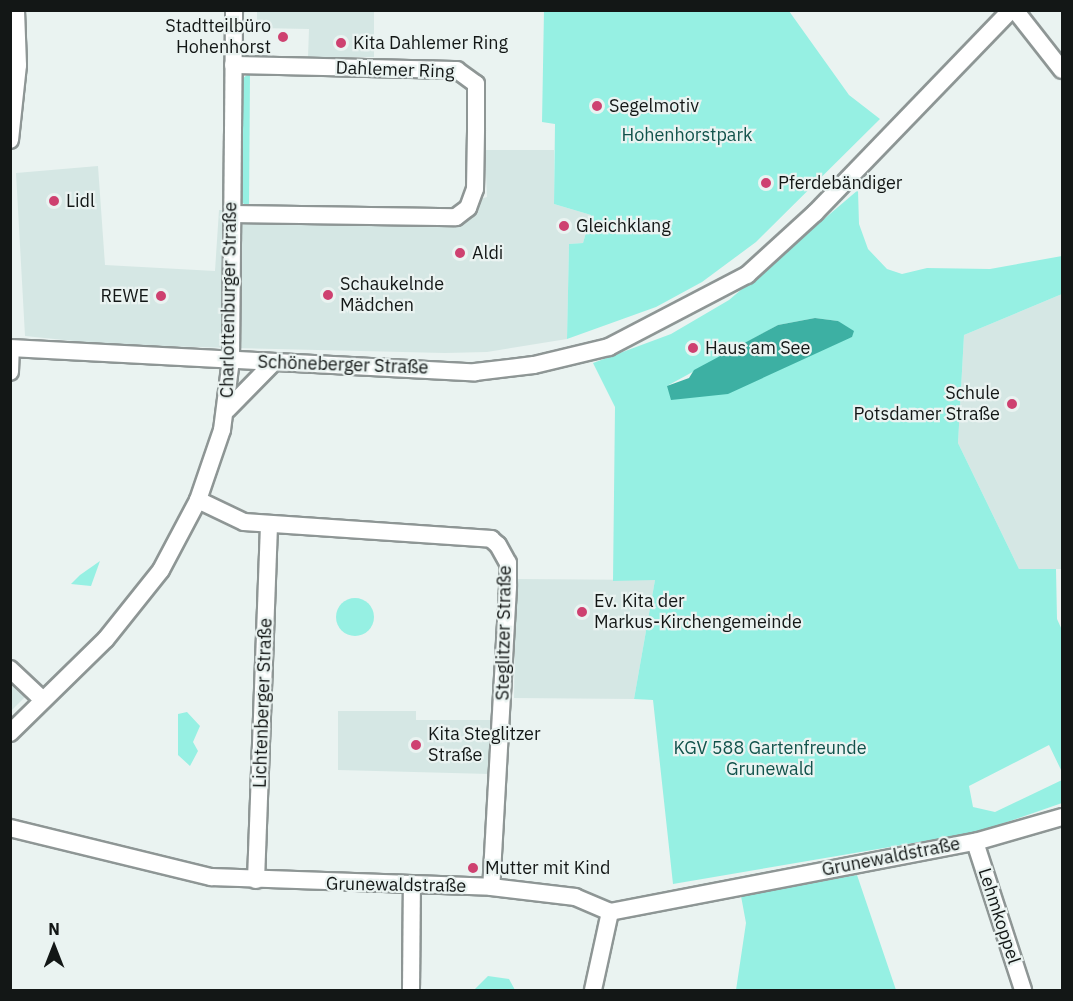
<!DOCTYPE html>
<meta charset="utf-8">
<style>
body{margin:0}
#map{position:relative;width:1073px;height:1001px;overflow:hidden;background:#eaf3f1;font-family:"IBM Plex Sans",sans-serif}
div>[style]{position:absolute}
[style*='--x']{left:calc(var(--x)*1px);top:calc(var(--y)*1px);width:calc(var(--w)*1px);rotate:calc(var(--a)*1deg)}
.built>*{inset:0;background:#d5e7e4}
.green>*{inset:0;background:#96f0e3}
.round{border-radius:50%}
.water>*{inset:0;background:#3db0a3}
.roads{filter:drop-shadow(2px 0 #8e9695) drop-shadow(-2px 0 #8e9695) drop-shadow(0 2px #8e9695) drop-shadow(0 -2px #8e9695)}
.minor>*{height:16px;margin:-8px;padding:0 8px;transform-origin:8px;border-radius:8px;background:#fff}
.dots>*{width:16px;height:16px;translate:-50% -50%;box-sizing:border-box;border:3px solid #eaf3f1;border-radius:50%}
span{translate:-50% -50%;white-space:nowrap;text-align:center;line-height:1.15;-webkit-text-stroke:4.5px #eaf3f1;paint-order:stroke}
.poi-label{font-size:18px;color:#131716}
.right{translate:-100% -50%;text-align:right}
.left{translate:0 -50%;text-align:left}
.street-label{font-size:18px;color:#131716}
.park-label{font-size:18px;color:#11524b}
.frame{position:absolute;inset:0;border:12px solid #131716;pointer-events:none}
.north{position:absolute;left:24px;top:917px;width:60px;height:60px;-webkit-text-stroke:4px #eaf3f1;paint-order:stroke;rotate:0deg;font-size:16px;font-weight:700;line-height:24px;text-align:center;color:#131716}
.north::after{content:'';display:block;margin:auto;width:21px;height:27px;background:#131716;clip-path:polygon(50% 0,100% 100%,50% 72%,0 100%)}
</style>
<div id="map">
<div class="built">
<i style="clip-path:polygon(257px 11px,374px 11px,374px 57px,308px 57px,309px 29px,257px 28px)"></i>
<i style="clip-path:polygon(485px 150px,554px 150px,554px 204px,591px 215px,583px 243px,569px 244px,567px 339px,487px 352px,445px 353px,113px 345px,25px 336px,16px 173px,98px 166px,105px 265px,215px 271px,219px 210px,450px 208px,487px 197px)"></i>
<i style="clip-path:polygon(1062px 294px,1062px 569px,1019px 569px,958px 443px,964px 335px)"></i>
<i style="clip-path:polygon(516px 579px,655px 580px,634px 699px,514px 698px)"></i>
<i style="clip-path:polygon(10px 677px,25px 697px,11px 711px,10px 711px)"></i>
<i style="clip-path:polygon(338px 711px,416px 711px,416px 720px,495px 720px,490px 774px,338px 770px)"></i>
</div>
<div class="green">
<i style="clip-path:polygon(544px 10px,789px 11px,849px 95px,880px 119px,756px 242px,702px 282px,656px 307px,567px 339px,569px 244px,583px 243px,591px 215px,554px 204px,555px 124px,542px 122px)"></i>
<i style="clip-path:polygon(250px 72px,249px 208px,238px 199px,239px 82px)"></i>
<i style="clip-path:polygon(evenodd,858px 190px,859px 224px,868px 249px,887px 269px,902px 274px,927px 268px,990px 269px,1062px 256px,1062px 294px,964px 335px,958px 443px,1019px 569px,1056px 569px,1057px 619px,1062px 630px,1062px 772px,1049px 745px,969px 786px,973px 807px,995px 812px,1062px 780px,1062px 803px,978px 832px,673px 884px,653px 700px,634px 699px,655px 580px,613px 581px,615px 407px,593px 363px,671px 334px,729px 300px,858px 190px,815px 318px,838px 321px,852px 337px,667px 386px,778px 325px,815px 318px)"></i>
<i style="clip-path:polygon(100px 561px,91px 586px,71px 584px,80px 575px)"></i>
<i class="round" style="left:336px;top:598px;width:38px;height:38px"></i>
<i style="clip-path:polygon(187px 712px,200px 726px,193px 742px,198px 751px,190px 766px,178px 755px,178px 714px)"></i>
<i style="clip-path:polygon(857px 875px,896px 990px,736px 990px,746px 923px,741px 896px)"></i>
<i style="clip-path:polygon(488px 976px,509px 979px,515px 990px,474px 990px)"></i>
</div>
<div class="water">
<i style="clip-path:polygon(815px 318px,838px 321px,854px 331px,852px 337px,728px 394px,671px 400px,667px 386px,689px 378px,694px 370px,778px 325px)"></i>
</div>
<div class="roads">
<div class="minor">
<i style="--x:1015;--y:10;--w:76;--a:51.9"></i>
<i style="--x:10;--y:140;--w:75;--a:-83.9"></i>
<i style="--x:18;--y:65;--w:55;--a:-92.1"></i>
<i style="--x:232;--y:214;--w:224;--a:0.8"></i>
<i style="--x:456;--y:217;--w:15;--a:-37"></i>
<i style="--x:468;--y:208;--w:20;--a:-70"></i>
<i style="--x:475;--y:189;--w:60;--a:-89"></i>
<i style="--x:476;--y:129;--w:45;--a:-90"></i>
<i style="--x:476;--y:84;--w:24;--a:-144"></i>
<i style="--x:457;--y:70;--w:224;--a:-178.7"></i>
<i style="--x:10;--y:348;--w:466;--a:3"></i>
<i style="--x:475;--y:372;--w:59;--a:-6.8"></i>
<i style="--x:534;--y:365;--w:77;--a:-13.5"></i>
<i style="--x:609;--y:347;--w:156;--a:-27.6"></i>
<i style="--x:747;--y:275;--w:92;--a:-42.4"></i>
<i style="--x:815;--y:213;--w:282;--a:-46"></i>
<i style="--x:10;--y:372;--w:23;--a:-88"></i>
<i style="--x:227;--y:410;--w:67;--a:-45.6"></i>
<i style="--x:198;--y:500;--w:51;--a:25.6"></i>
<i style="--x:244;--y:522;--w:248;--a:3.9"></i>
<i style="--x:491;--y:539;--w:9;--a:41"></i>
<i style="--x:498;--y:545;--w:21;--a:61"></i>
<i style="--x:508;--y:563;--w:24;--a:90"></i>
<i style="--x:508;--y:587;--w:300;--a:93.2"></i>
<i style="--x:10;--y:669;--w:45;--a:43.2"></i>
<i style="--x:10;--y:733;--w:134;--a:-44.4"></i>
<i style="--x:106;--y:639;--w:88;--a:-51.4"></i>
<i style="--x:161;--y:570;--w:79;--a:-62.1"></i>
<i style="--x:198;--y:500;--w:74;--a:-71.1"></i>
<i style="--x:222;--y:430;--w:71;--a:-82.7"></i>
<i style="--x:231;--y:360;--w:350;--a:-89.5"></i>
<i style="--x:10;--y:828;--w:207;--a:13.7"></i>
<i style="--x:211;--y:877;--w:280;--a:2"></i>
<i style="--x:491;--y:887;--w:85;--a:6.8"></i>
<i style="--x:575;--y:897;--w:38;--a:23"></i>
<i style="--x:610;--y:912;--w:372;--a:-10.9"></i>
<i style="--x:975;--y:842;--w:91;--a:-16"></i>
<i style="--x:975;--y:842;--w:156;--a:72"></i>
<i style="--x:256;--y:880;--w:355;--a:-87.9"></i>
<i style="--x:411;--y:990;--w:105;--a:-89.5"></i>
<i style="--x:593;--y:990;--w:80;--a:-77.7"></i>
</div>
</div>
<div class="dots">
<i style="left:283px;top:37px;background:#ce4170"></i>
<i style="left:341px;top:43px;background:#ce4170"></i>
<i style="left:597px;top:106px;background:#ce4170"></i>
<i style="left:766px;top:183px;background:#ce4170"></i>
<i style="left:54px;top:201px;background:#ce4170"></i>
<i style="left:564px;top:226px;background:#ce4170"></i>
<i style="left:460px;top:253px;background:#ce4170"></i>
<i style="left:328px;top:295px;background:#ce4170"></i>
<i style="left:161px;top:296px;background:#ce4170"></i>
<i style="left:693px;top:348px;background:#ce4170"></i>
<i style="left:1012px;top:404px;background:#ce4170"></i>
<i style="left:582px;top:612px;background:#ce4170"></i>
<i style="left:416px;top:745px;background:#ce4170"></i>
<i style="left:473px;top:868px;background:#ce4170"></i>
</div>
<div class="poi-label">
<span class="right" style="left:271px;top:37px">Stadtteilbüro<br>Hohenhorst</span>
<span class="left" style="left:353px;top:43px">Kita Dahlemer Ring</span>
<span class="left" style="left:609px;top:106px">Segelmotiv</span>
<span class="left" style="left:778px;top:183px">Pferdebändiger</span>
<span class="left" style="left:66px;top:201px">Lidl</span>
<span class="left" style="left:576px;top:226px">Gleichklang</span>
<span class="left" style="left:472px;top:253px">Aldi</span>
<span class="left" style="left:340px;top:295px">Schaukelnde<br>Mädchen</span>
<span class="right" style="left:149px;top:296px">REWE</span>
<span class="left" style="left:705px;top:348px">Haus am See</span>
<span class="right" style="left:1000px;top:404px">Schule<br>Potsdamer Straße</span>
<span class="left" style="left:594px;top:612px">Ev. Kita der<br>Markus-Kirchengemeinde</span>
<span class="left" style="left:428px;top:745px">Kita Steglitzer<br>Straße</span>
<span class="left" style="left:485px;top:868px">Mutter mit Kind</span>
</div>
<div class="street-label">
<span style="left:395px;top:70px;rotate:2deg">Dahlemer Ring</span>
<span style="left:229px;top:300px;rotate:-89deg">Charlottenburger Straße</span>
<span style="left:343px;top:365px;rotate:2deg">Schöneberger Straße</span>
<span style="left:504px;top:633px;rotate:-89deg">Steglitzer Straße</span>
<span style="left:263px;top:703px;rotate:-88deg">Lichtenberger Straße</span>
<span style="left:891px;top:857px;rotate:-11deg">Grunewaldstraße</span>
<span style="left:396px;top:885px;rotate:1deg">Grunewaldstraße</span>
<span style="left:999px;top:916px;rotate:72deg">Lehmkoppel</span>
</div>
<div class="park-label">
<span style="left:687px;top:135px">Hohenhorstpark</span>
<span style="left:770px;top:759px">KGV 588 Gartenfreunde<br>Grunewald</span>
</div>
<div class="frame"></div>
<div class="north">N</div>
</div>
